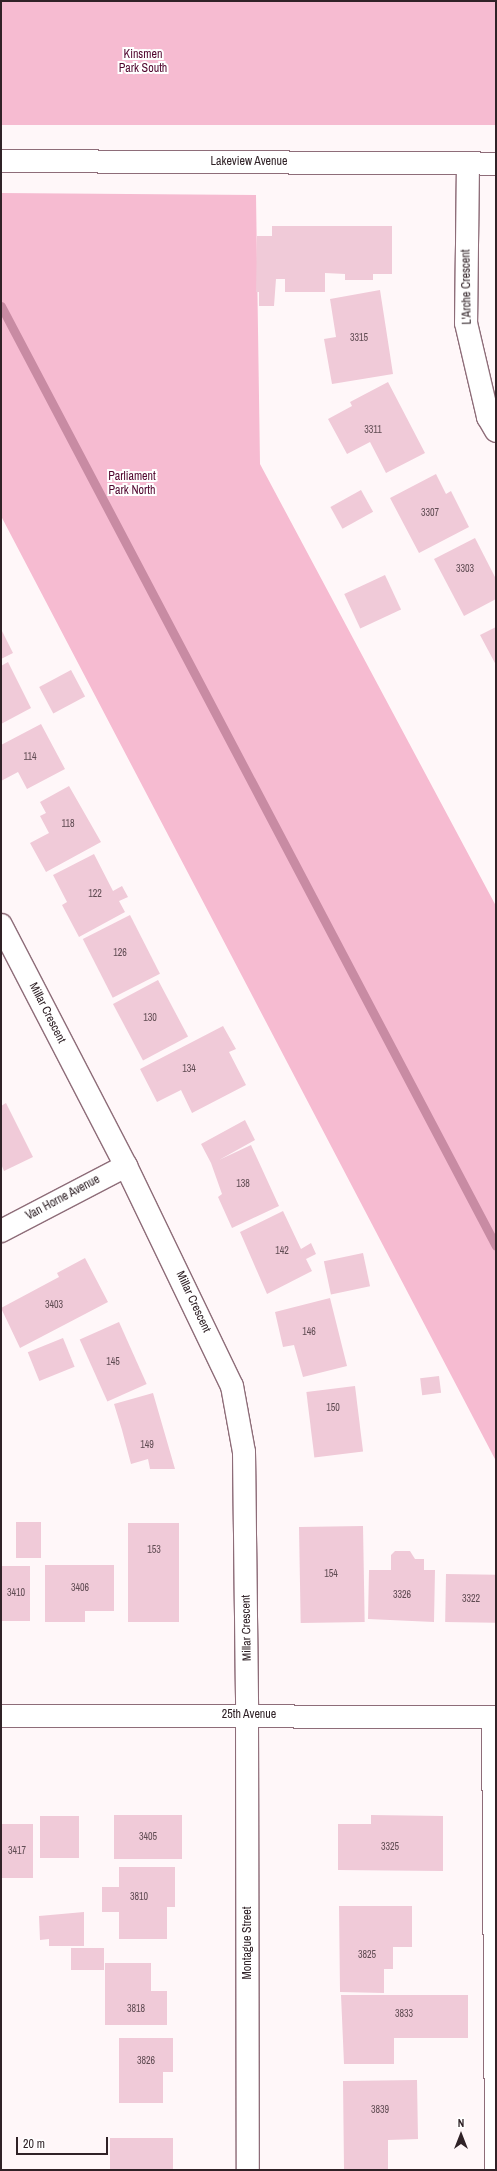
<!DOCTYPE html>
<style>
body{margin:0}
#map{position:relative;width:497px;height:2171px;overflow:hidden;background:#fff7f9;font-family:"Archivo Narrow",sans-serif}
div>[style]{position:absolute}
[style*='--x']{left:calc(var(--x)*1px);top:calc(var(--y)*1px);width:calc(var(--w)*1px);rotate:calc(var(--a)*1deg)}
.green>*{inset:0;background:#f6bbd1;transform-origin:0 0}
.stream>*{height:9px;margin:-4.5px;padding:0 4.5px;transform-origin:4.5px;border-radius:4.5px;background:#c88ba3}
.building>*{inset:0;background:#f0cad8;transform-origin:0 0}
.roads{filter:drop-shadow(1px 0 #8e6d79) drop-shadow(-1px 0 #8e6d79) drop-shadow(0 1px #8e6d79) drop-shadow(0 -1px #8e6d79)}
.lane>*{height:13px;margin:-6.5px;padding:0 6.5px;transform-origin:6.5px;border-radius:6.5px;background:#fff}
.street>*{height:22px;margin:-11px;padding:0 11px;transform-origin:11px;border-radius:11px;background:#fff}
.secondary>*{height:22px;margin:-11px;padding:0 11px;transform-origin:11px;border-radius:11px;background:#fff}
span{translate:-50% -50%;white-space:nowrap;text-align:center;line-height:1.15;-webkit-text-stroke:4px #fff;paint-order:stroke}
.number-label{font-size:10px;color:#604c53}
.number-label span{-webkit-text-stroke-width:0}
.park-label{font-size:12px;color:#51072f}
.street-label{font-size:12px;color:#302227}
.frame{position:absolute;inset:0;border:2px solid #302227;pointer-events:none}
.north{position:absolute;left:441px;top:2115px;width:40px;height:40px;-webkit-text-stroke:3px #fff;paint-order:stroke;rotate:0deg;font-size:11px;font-weight:700;line-height:16px;text-align:center;color:#302227}
.north::after{content:'';display:block;margin:auto;width:14px;height:18px;background:#302227;clip-path:polygon(50% 0,100% 100%,50% 72%,0 100%)}
.scale{position:absolute;left:16px;top:2137px;width:92px;height:18px;box-sizing:border-box;border:2px solid #302227;border-top:0;padding-left:5px;font-size:12px;line-height:14px;white-space:nowrap;color:#302227;-webkit-text-stroke:3px #fff;paint-order:stroke}
</style>
<div id="map">
<div class="green">
<i style="left:1px;top:1px;width:495px;height:124px"></i>
<i style="clip-path:polygon(1px 193px,256px 195px,260px 464px,496px 906px,496px 1461px,1px 516px)"></i>
</div>
<div class="stream">
<i style="--x:1;--y:306;--w:1062;--a:62.23"></i>
</div>
<div class="building">
<i style="clip-path:polygon(272px 226px,392px 226px,392px 274px,373px 274px,373px 280px,345px 280px,345px 274px,325px 273px,325px 292px,285px 292px,285px 279px,276px 279px,274px 306px,259px 306px,259px 292px,256px 292px,257px 236px,272px 236px)"></i>
<i style="clip-path:polygon(380px 290px,393px 374px,332px 384px,324px 339px,336px 337px,330px 299px)"></i>
<i style="clip-path:polygon(388px 382px,425px 453px,386px 473px,370px 442px,347px 454px,328px 419px,352px 406px,350px 402px)"></i>
<i style="clip-path:polygon(436px 474px,446px 494px,451px 491px,469px 527px,419px 553px,390px 498px)"></i>
<i style="left:361px;top:490px;width:25px;height:35px;rotate:61deg"></i>
<i style="clip-path:polygon(475px 538px,496px 579px,496px 599px,464px 616px,434px 559px)"></i>
<i style="left:385px;top:575px;width:38px;height:45px;rotate:65deg"></i>
<i style="clip-path:polygon(496px 627px,496px 665px,480px 635px)"></i>
<i style="clip-path:polygon(1px 629px,13px 653px,1px 659px)"></i>
<i style="clip-path:polygon(8px 662px,31px 708px,1px 724px,1px 666px)"></i>
<i style="left:71px;top:670px;width:30px;height:36px;rotate:62deg"></i>
<i style="clip-path:polygon(41px 724px,65px 769px,27px 789px,18px 772px,1px 781px,1px 745px)"></i>
<i style="clip-path:polygon(69px 786px,101px 842px,46px 872px,30px 843px,49px 833px,40px 816px,46px 813px,40px 802px)"></i>
<i style="clip-path:polygon(94px 854px,113px 891px,122px 886px,128px 897px,119px 901px,125px 912px,79px 937px,62px 905px,67px 902px,53px 875px)"></i>
<i style="left:130px;top:915px;width:66px;height:53px;rotate:63deg"></i>
<i style="left:158px;top:980px;width:64px;height:51px;rotate:62deg"></i>
<i style="clip-path:polygon(223px 1026px,236px 1049px,229px 1052px,246px 1085px,192px 1113px,181px 1090px,157px 1102px,140px 1069px)"></i>
<i style="clip-path:polygon(6px 1103px,33px 1157px,4px 1171px,1px 1164px,1px 1106px)"></i>
<i style="clip-path:polygon(245px 1120px,255px 1140px,219px 1160px,251px 1145px,279px 1206px,232px 1228px,218px 1197px,222px 1194px,211px 1163px,201px 1144px)"></i>
<i style="clip-path:polygon(283px 1211px,301px 1249px,311px 1243px,316px 1254px,306px 1259px,312px 1271px,267px 1294px,240px 1232px)"></i>
<i style="left:363px;top:1253px;width:34px;height:40px;rotate:78deg"></i>
<i style="clip-path:polygon(85px 1258px,108px 1302px,20px 1348px,1px 1308px,59px 1277px,57px 1273px)"></i>
<i style="clip-path:polygon(330px 1298px,347px 1366px,303px 1377px,294px 1345px,283px 1347px,275px 1312px)"></i>
<i style="left:119px;top:1322px;width:68px;height:43px;rotate:66deg"></i>
<i style="left:63px;top:1338px;width:31px;height:38px;rotate:68deg"></i>
<i style="left:439px;top:1376px;width:17px;height:19px;rotate:83deg"></i>
<i style="left:355px;top:1386px;width:66px;height:49px;rotate:83deg"></i>
<i style="clip-path:polygon(153px 1393px,175px 1469px,150px 1469px,148px 1459px,131px 1464px,122px 1430px,114px 1404px)"></i>
<i style="left:16px;top:1522px;width:25px;height:36px"></i>
<i style="left:128px;top:1523px;width:51px;height:99px"></i>
<i style="left:363px;top:1526px;width:96px;height:64px;rotate:89deg"></i>
<i style="clip-path:polygon(395px 1551px,410px 1551px,415px 1559px,424px 1559px,424px 1570px,435px 1570px,434px 1622px,368px 1619px,369px 1570px,391px 1570px,391px 1555px)"></i>
<i style="clip-path:polygon(45px 1565px,114px 1565px,114px 1611px,85px 1611px,85px 1622px,45px 1622px)"></i>
<i style="left:1px;top:1566px;width:29px;height:55px"></i>
<i style="left:446px;top:1574px;width:50px;height:48px;rotate:1deg"></i>
<i style="left:114px;top:1815px;width:68px;height:44px"></i>
<i style="clip-path:polygon(371px 1815px,443px 1816px,443px 1871px,338px 1870px,338px 1824px,371px 1824px)"></i>
<i style="left:40px;top:1816px;width:39px;height:42px"></i>
<i style="left:1px;top:1824px;width:32px;height:54px"></i>
<i style="clip-path:polygon(119px 1867px,175px 1867px,175px 1907px,167px 1907px,167px 1939px,119px 1939px,119px 1912px,102px 1912px,102px 1887px,119px 1887px)"></i>
<i style="clip-path:polygon(339px 1906px,412px 1906px,412px 1947px,393px 1947px,393px 1969px,384px 1969px,384px 1993px,340px 1992px)"></i>
<i style="clip-path:polygon(84px 1912px,84px 1946px,49px 1946px,49px 1939px,40px 1940px,39px 1916px)"></i>
<i style="left:71px;top:1948px;width:33px;height:22px"></i>
<i style="clip-path:polygon(105px 1963px,151px 1963px,151px 1991px,167px 1991px,167px 2025px,105px 2025px)"></i>
<i style="clip-path:polygon(341px 1995px,468px 1995px,468px 2038px,394px 2038px,394px 2064px,344px 2064px)"></i>
<i style="clip-path:polygon(119px 2038px,173px 2038px,173px 2072px,163px 2072px,163px 2103px,119px 2103px)"></i>
<i style="clip-path:polygon(417px 2080px,418px 2139px,388px 2140px,388px 2169px,344px 2169px,343px 2081px)"></i>
<i style="left:110px;top:2138px;width:63px;height:32px"></i>
</div>
<div class="roads">
<div class="lane">
<i style="--x:488;--y:1717;--w:453;--a:89.6"></i>
</div>
<div class="street">
<i style="--x:1;--y:161;--w:495;--a:0.3"></i>
<i style="--x:468;--y:163;--w:160;--a:90.7"></i>
<i style="--x:466;--y:323;--w:97;--a:76.8"></i>
<i style="--x:488;--y:417;--w:16;--a:60"></i>
<i style="--x:1;--y:925;--w:271;--a:62.6"></i>
<i style="--x:126;--y:1166;--w:244;--a:64.3"></i>
<i style="--x:232;--y:1386;--w:67;--a:79.7"></i>
<i style="--x:244;--y:1452;--w:263;--a:89.3"></i>
<i style="--x:1;--y:1231;--w:141;--a:-27.5"></i>
</div>
<div class="secondary">
<i style="--x:247;--y:1715;--w:455;--a:89.9"></i>
<i style="--x:1;--y:1716;--w:495;--a:0.1"></i>
</div>
</div>
<div class="number-label">
<span style="left:359px;top:338px">3315</span>
<span style="left:373px;top:430px">3311</span>
<span style="left:430px;top:513px">3307</span>
<span style="left:465px;top:569px">3303</span>
<span style="left:30px;top:757px">114</span>
<span style="left:68px;top:824px">118</span>
<span style="left:95px;top:894px">122</span>
<span style="left:120px;top:953px">126</span>
<span style="left:150px;top:1018px">130</span>
<span style="left:189px;top:1069px">134</span>
<span style="left:243px;top:1184px">138</span>
<span style="left:282px;top:1251px">142</span>
<span style="left:54px;top:1305px">3403</span>
<span style="left:309px;top:1332px">146</span>
<span style="left:113px;top:1362px">145</span>
<span style="left:333px;top:1408px">150</span>
<span style="left:147px;top:1445px">149</span>
<span style="left:154px;top:1550px">153</span>
<span style="left:331px;top:1574px">154</span>
<span style="left:80px;top:1588px">3406</span>
<span style="left:16px;top:1593px">3410</span>
<span style="left:402px;top:1595px">3326</span>
<span style="left:471px;top:1599px">3322</span>
<span style="left:148px;top:1837px">3405</span>
<span style="left:390px;top:1847px">3325</span>
<span style="left:17px;top:1851px">3417</span>
<span style="left:139px;top:1897px">3810</span>
<span style="left:367px;top:1955px">3825</span>
<span style="left:136px;top:2009px">3818</span>
<span style="left:404px;top:2014px">3833</span>
<span style="left:146px;top:2061px">3826</span>
<span style="left:380px;top:2110px">3839</span>
</div>
<div class="park-label">
<span style="left:143px;top:62px">Kinsmen<br>Park South</span>
<span style="left:132px;top:484px">Parliament<br>Park North</span>
</div>
<div class="street-label">
<span style="left:249px;top:162px">Lakeview Avenue</span>
<span style="left:467px;top:287px;rotate:-91deg">L'Arche Crescent</span>
<span style="left:47px;top:1013px;rotate:63deg">Millar Crescent</span>
<span style="left:63px;top:1198px;rotate:-28deg">Van Horne Avenue</span>
<span style="left:193px;top:1302px;rotate:65deg">Millar Crescent</span>
<span style="left:247px;top:1628px;rotate:-91deg">Millar Crescent</span>
<span style="left:249px;top:1715px">25th Avenue</span>
<span style="left:248px;top:1943px;rotate:-90deg">Montague Street</span>
</div>
<div class="frame"></div>
<div class="north">N</div>
<div class="scale">20 m</div>
</div>
